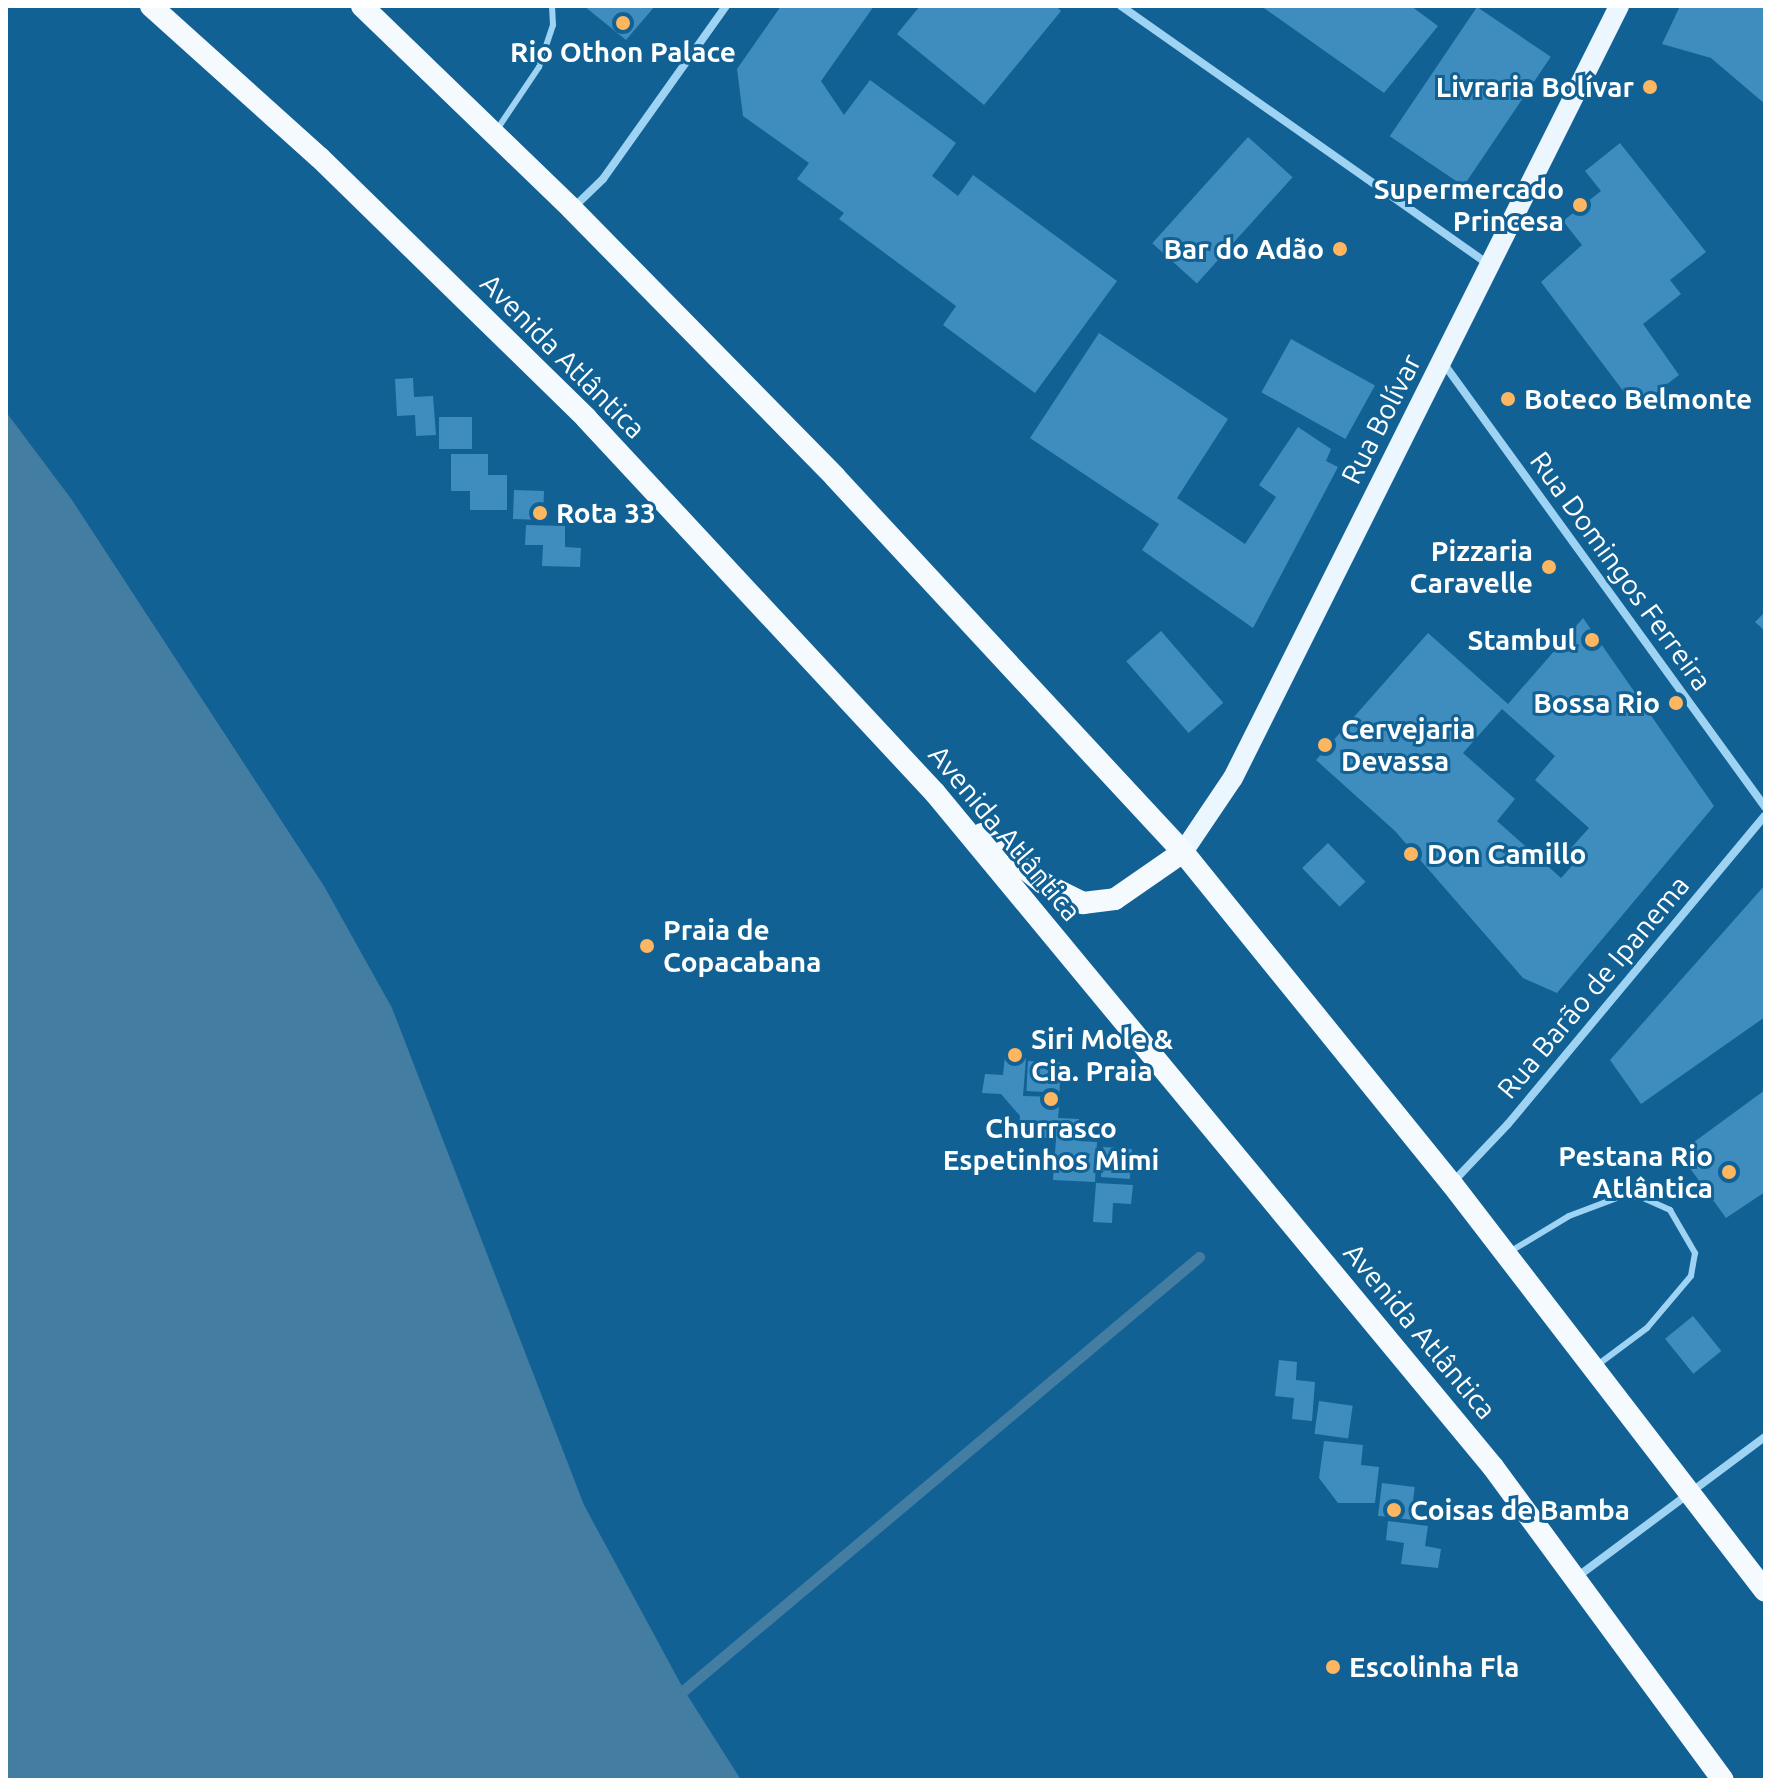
<!DOCTYPE html>
<meta charset="utf-8">
<style>
body{margin:0}
#map{position:relative;width:1771px;height:1786px;overflow:hidden;background:#116194;font-family:Ubuntu,sans-serif}
div>[style]{position:absolute}
[style*='--x']{left:calc(var(--x)*1px);top:calc(var(--y)*1px);width:calc(var(--w)*1px);rotate:calc(var(--a)*1deg)}
.water>*{inset:0;background:#447da2}
.stream>*{height:11px;margin:-5.5px;padding:0 5.5px;transform-origin:5.5px;border-radius:5.5px;background:#447da2}
.building>*{inset:0;background:#3e8dbe;transform-origin:0 0}
.service>*{height:6px;margin:-3px;padding:0 3px;transform-origin:3px;border-radius:3px;background:#9fd3f3}
.minor>*{height:8px;margin:-4px;padding:0 4px;transform-origin:4px;border-radius:4px;background:#9fd3f3}
.primary>*{height:20px;margin:-10px;padding:0 10px;transform-origin:10px;border-radius:10px;background:#ebf6ff}
.trunk>*{height:22px;margin:-11px;padding:0 11px;transform-origin:11px;border-radius:11px;background:#f5faff}
.dots>*{width:22px;height:22px;translate:-50% -50%;box-sizing:border-box;border:4px solid #116194;border-radius:50%}
span{translate:-50% -50%;white-space:nowrap;text-align:center;line-height:1.15;-webkit-text-stroke:6px #116194;paint-order:stroke}
.poi-label{font-size:28px;color:#fff;font-weight:700}
.right{translate:-100% -50%;text-align:right}
.left{translate:0 -50%;text-align:left}
.street-label{font-size:28px;color:#fff}
.frame{position:absolute;inset:0;border:8px solid #fff;pointer-events:none}
</style>
<div id="map">
<div class="water">
<i style="clip-path:polygon(6px 412px,72px 500px,324px 886px,392px 1008px,584px 1505px,684px 1690px,741px 1780px,6px 1780px)"></i>
</div>
<div class="stream">
<i style="--x:684;--y:1690;--w:673;--a:-40.06"></i>
</div>
<div class="building">
<i style="clip-path:polygon(584px 6px,655px 6px,626px 40px)"></i>
<i style="clip-path:polygon(781px 6px,874px 6px,821px 81px,844px 115px,870px 80px,956px 143px,932px 176px,958px 196px,973px 175px,1117px 281px,1035px 393px,943px 325px,956px 306px,839px 219px,844px 213px,797px 179px,809px 163px,743px 116px,737px 69px)"></i>
<i style="clip-path:polygon(920px 6px,1056px 6px,1061px 11px,984px 105px,897px 34px)"></i>
<i style="clip-path:polygon(1261px 6px,1411px 6px,1438px 26px,1384px 93px)"></i>
<i style="clip-path:polygon(1680px 6px,1765px 6px,1765px 104px,1711px 58px,1662px 44px)"></i>
<i style="left:1477px;top:7px;width:89px;height:156px;rotate:34deg"></i>
<i style="left:1248px;top:137px;width:60px;height:143px;rotate:42deg"></i>
<i style="clip-path:polygon(1620px 143px,1706px 252px,1670px 280px,1681px 294px,1643px 324px,1679px 375px,1636px 408px,1541px 282px,1582px 245px,1563px 221px,1601px 191px,1585px 171px)"></i>
<i style="clip-path:polygon(1099px 333px,1228px 419px,1177px 498px,1245px 544px,1276px 497px,1259px 485px,1298px 427px,1331px 449px,1326px 461px,1338px 467px,1253px 628px,1142px 550px,1159px 524px,1030px 438px)"></i>
<i style="left:1291px;top:339px;width:96px;height:61px;rotate:29deg"></i>
<i style="clip-path:polygon(413px 378px,414px 397px,433px 396px,436px 435px,416px 436px,415px 415px,397px 416px,395px 379px)"></i>
<i style="left:439px;top:417px;width:33px;height:32px"></i>
<i style="clip-path:polygon(451px 454px,488px 454px,488px 475px,507px 475px,507px 510px,470px 510px,470px 491px,451px 491px)"></i>
<i style="left:514px;top:490px;width:30px;height:29px;rotate:2deg"></i>
<i style="clip-path:polygon(526px 525px,565px 526px,565px 547px,581px 548px,580px 567px,542px 566px,543px 545px,525px 545px)"></i>
<i style="clip-path:polygon(1765px 612px,1765px 631px,1755px 622px)"></i>
<i style="clip-path:polygon(evenodd,1583px 618px,1714px 806px,1557px 993px,1523px 978px,1395px 831px,1316px 760px,1428px 633px,1508px 704px,1583px 618px,1502px 709px,1555px 756px,1535px 780px,1589px 828px,1571px 848px,1581px 856px,1561px 878px,1497px 821px,1515px 799px,1463px 753px,1502px 709px)"></i>
<i style="left:1161px;top:631px;width:95px;height:46px;rotate:49deg"></i>
<i style="left:1328px;top:843px;width:54px;height:36px;rotate:46deg"></i>
<i style="clip-path:polygon(1765px 885px,1765px 1017px,1641px 1104px,1610px 1060px)"></i>
<i style="clip-path:polygon(1005px 1056px,1026px 1058px,1023px 1096px,1060px 1097px,1058px 1118px,1079px 1119px,1078px 1141px,1097px 1142px,1095px 1182px,1053px 1180px,1056px 1139px,1018px 1135px,1020px 1116px,1001px 1094px,982px 1093px,985px 1074px,1003px 1075px)"></i>
<i style="left:1028px;top:1061px;width:33px;height:30px;rotate:3deg"></i>
<i style="clip-path:polygon(1765px 1090px,1765px 1192px,1726px 1218px,1679px 1153px)"></i>
<i style="left:1103px;top:1147px;width:29px;height:30px;rotate:4deg"></i>
<i style="clip-path:polygon(1096px 1183px,1133px 1185px,1131px 1204px,1113px 1203px,1112px 1223px,1093px 1222px)"></i>
<i style="left:1693px;top:1316px;width:45px;height:36px;rotate:51deg"></i>
<i style="clip-path:polygon(1279px 1360px,1297px 1362px,1296px 1380px,1315px 1382px,1312px 1421px,1292px 1419px,1294px 1398px,1275px 1396px)"></i>
<i style="left:1319px;top:1401px;width:34px;height:33px;rotate:8deg"></i>
<i style="clip-path:polygon(1324px 1441px,1363px 1445px,1361px 1465px,1379px 1467px,1375px 1503px,1338px 1503px,1319px 1478px)"></i>
<i style="left:1382px;top:1483px;width:33px;height:33px;rotate:7deg"></i>
<i style="clip-path:polygon(1388px 1521px,1428px 1526px,1425px 1546px,1441px 1549px,1438px 1568px,1401px 1564px,1404px 1543px,1386px 1540px)"></i>
</div>
<div class="service">
<i style="--x:496;--y:131;--w:77;--a:-56.1"></i>
<i style="--x:539;--y:67;--w:44;--a:-71.6"></i>
<i style="--x:553;--y:25;--w:19;--a:-93"></i>
<i style="--x:1511;--y:1251;--w:68;--a:-31.1"></i>
<i style="--x:1569;--y:1216;--w:57;--a:-20.7"></i>
<i style="--x:1622;--y:1196;--w:19;--a:3"></i>
<i style="--x:1641;--y:1197;--w:32;--a:24"></i>
<i style="--x:1670;--y:1210;--w:50;--a:59.8"></i>
<i style="--x:1695;--y:1253;--w:23;--a:100"></i>
<i style="--x:1691;--y:1276;--w:68;--a:130.2"></i>
<i style="--x:1647;--y:1328;--w:64;--a:143.3"></i>
</div>
<div class="minor">
<i style="--x:1121;--y:6;--w:450;--a:35.1"></i>
<i style="--x:572;--y:209;--w:43;--a:-44.1"></i>
<i style="--x:603;--y:179;--w:212;--a:-54.6"></i>
<i style="--x:1444;--y:364;--w:547;--a:54.07"></i>
<i style="--x:1452;--y:1183;--w:81;--a:-46.5"></i>
<i style="--x:1508;--y:1124;--w:401;--a:-50.2"></i>
<i style="--x:1577;--y:1577;--w:234;--a:-36.7"></i>
</div>
<div class="primary">
<i style="--x:1183;--y:852;--w:89;--a:-56"></i>
<i style="--x:1233;--y:778;--w:863;--a:-63.43"></i>
</div>
<div class="trunk">
<i style="--x:151;--y:6;--w:227;--a:42"></i>
<i style="--x:320;--y:158;--w:372;--a:44.3"></i>
<i style="--x:586;--y:418;--w:512;--a:47.06"></i>
<i style="--x:935;--y:793;--w:875;--a:50.38"></i>
<i style="--x:1493;--y:1467;--w:388;--a:53.7"></i>
<i style="--x:362;--y:6;--w:292;--a:44"></i>
<i style="--x:572;--y:209;--w:375;--a:45.5"></i>
<i style="--x:835;--y:477;--w:512;--a:47.14"></i>
<i style="--x:1183;--y:852;--w:427;--a:51"></i>
<i style="--x:1452;--y:1184;--w:513;--a:52.44"></i>
<i style="--x:982;--y:834;--w:78;--a:38.8"></i>
<i style="--x:1043;--y:883;--w:45;--a:26.6"></i>
<i style="--x:1083;--y:903;--w:32;--a:-7"></i>
<i style="--x:1115;--y:899;--w:83;--a:-34.7"></i>
</div>
<div class="dots">
<i style="left:623px;top:23px;background:#ffb661"></i>
<i style="left:1650px;top:87px;background:#ffb661"></i>
<i style="left:1580px;top:205px;background:#ffb661"></i>
<i style="left:1340px;top:249px;background:#ffb661"></i>
<i style="left:1508px;top:399px;background:#ffb661"></i>
<i style="left:540px;top:513px;background:#ffb661"></i>
<i style="left:1549px;top:567px;background:#ffb661"></i>
<i style="left:1592px;top:640px;background:#ffb661"></i>
<i style="left:1676px;top:703px;background:#ffb661"></i>
<i style="left:1325px;top:745px;background:#ffb661"></i>
<i style="left:1411px;top:854px;background:#ffb661"></i>
<i style="left:647px;top:946px;background:#ffb661"></i>
<i style="left:1015px;top:1055px;background:#ffb661"></i>
<i style="left:1051px;top:1099px;background:#ffb661"></i>
<i style="left:1729px;top:1172px;background:#ffb661"></i>
<i style="left:1394px;top:1510px;background:#ffb661"></i>
<i style="left:1333px;top:1667px;background:#ffb661"></i>
</div>
<div class="poi-label">
<span style="left:623px;top:52px">Rio Othon Palace</span>
<span class="right" style="left:1634px;top:87px">Livraria Bolívar</span>
<span class="right" style="left:1564px;top:205px">Supermercado<br>Princesa</span>
<span class="right" style="left:1324px;top:249px">Bar do Adão</span>
<span class="left" style="left:1524px;top:399px">Boteco Belmonte</span>
<span class="left" style="left:556px;top:513px">Rota 33</span>
<span class="right" style="left:1533px;top:567px">Pizzaria<br>Caravelle</span>
<span class="right" style="left:1576px;top:640px">Stambul</span>
<span class="right" style="left:1660px;top:703px">Bossa Rio</span>
<span class="left" style="left:1341px;top:745px">Cervejaria<br>Devassa</span>
<span class="left" style="left:1427px;top:854px">Don Camillo</span>
<span class="left" style="left:663px;top:946px">Praia de<br>Copacabana</span>
<span class="left" style="left:1031px;top:1055px">Siri Mole &amp;<br>Cia. Praia</span>
<span style="left:1051px;top:1144px">Churrasco<br>Espetinhos Mimi</span>
<span class="right" style="left:1713px;top:1172px">Pestana Rio<br>Atlântica</span>
<span class="left" style="left:1410px;top:1510px">Coisas de Bamba</span>
<span class="left" style="left:1349px;top:1667px">Escolinha Fla</span>
</div>
<div class="street-label">
<span style="left:563px;top:356px;rotate:45deg">Avenida Atlântica</span>
<span style="left:1381px;top:419px;rotate:-63deg">Rua Bolívar</span>
<span style="left:1621px;top:571px;rotate:54deg">Rua Domingos Ferreira</span>
<span style="left:1005px;top:833px;rotate:50deg">Avenida Atlântica</span>
<span style="left:1593px;top:987px;rotate:-50deg">Rua Barão de Ipanema</span>
<span style="left:1420px;top:1331px;rotate:50deg">Avenida Atlântica</span>
</div>
<div class="frame"></div>
</div>
